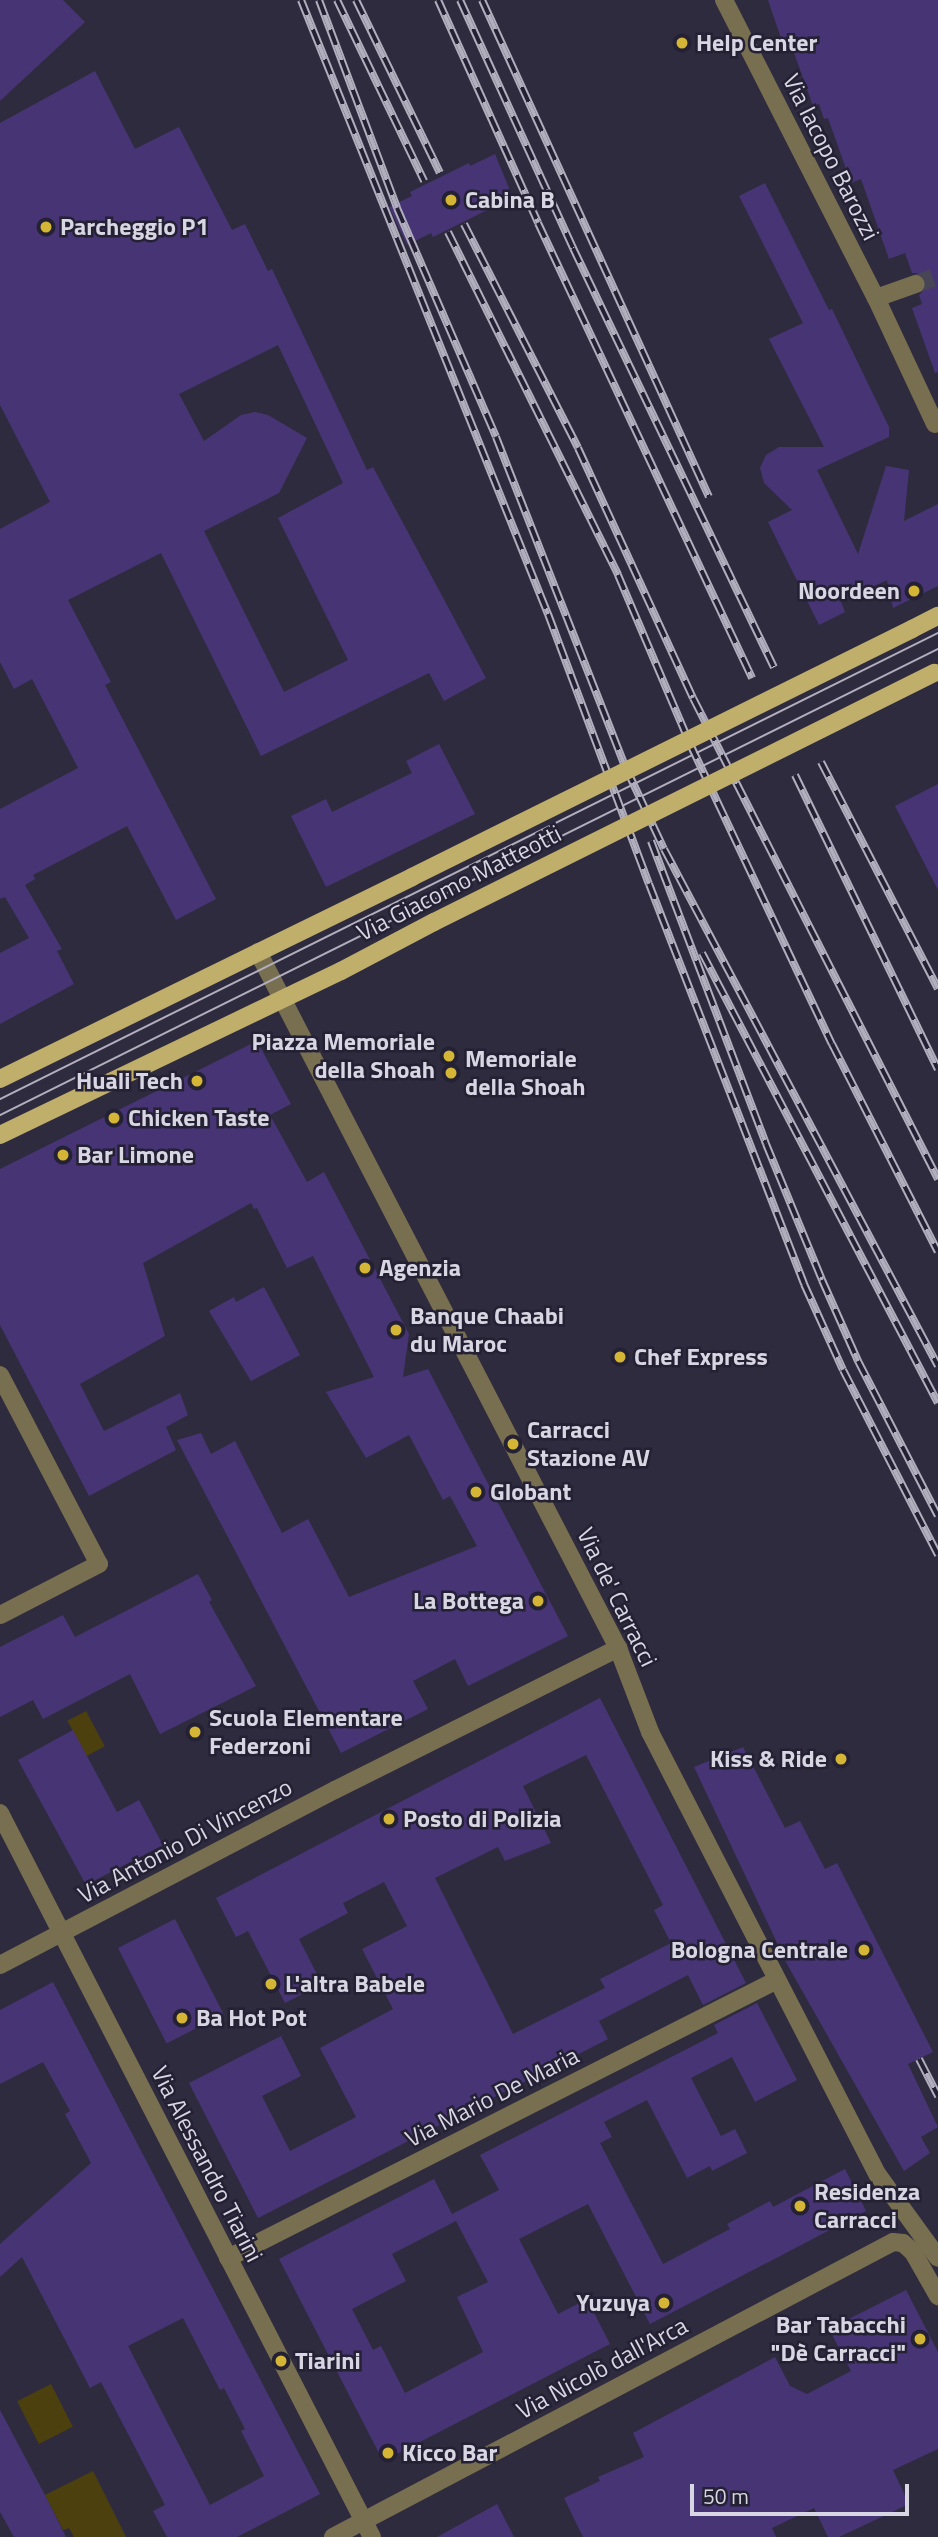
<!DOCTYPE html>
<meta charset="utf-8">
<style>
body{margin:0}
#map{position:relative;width:938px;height:2537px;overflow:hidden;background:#2f2b3e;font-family:"Titillium Web",sans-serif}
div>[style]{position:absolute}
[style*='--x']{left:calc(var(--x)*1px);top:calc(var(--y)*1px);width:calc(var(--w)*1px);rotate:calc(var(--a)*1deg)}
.green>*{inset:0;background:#4c400e;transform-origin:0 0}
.building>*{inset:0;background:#473474;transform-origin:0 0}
.minor-tunnel>*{height:18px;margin-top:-9px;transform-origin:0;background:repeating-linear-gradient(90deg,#484557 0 18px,transparent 0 27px)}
.minor>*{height:18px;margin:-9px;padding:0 9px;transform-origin:9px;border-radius:9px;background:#776f4f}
.major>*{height:18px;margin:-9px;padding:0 9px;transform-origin:9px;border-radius:9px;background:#c0ae6b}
.tram>*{height:2px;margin:-1px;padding:0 1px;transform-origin:1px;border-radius:1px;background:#b1aebd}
.rail>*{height:8px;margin-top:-4px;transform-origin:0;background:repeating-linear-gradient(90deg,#252134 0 16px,#b1aebd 0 32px);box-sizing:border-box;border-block:2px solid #b1aebd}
.major-bridge>*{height:18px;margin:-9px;padding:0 9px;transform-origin:9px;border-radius:9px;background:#c0ae6b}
.dots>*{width:19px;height:19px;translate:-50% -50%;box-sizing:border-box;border:4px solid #252134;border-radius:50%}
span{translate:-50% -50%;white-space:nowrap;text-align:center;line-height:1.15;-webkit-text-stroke:5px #252134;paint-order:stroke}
.poi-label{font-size:24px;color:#d9d6e3;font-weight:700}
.left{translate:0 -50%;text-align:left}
.right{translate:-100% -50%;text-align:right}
.street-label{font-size:24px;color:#d9d6e3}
.scale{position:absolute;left:690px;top:2484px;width:219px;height:32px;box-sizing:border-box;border:4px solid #d9d6e3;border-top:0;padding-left:9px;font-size:21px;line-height:24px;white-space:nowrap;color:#d9d6e3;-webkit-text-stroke:5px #252134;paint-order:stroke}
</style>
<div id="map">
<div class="green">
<i style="left:86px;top:1711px;width:40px;height:21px;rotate:62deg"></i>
<i style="left:51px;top:2384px;width:48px;height:38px;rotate:63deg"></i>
<i style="clip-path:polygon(93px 2471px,126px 2537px,74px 2537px,69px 2528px,63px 2530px,45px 2495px)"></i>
</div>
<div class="building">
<i style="clip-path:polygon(0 0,63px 0,85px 22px,0 101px)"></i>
<i style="clip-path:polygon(768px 0,938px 0,938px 372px,935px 373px,912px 308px,922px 304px,919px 295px,927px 287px,926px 280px,919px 273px,912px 273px,905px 253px,889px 259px,861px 179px,851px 183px,828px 118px,824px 119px,819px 104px,813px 106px,793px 50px,786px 53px)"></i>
<i style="clip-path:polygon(evenodd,95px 71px,135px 149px,179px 127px,232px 230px,245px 224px,268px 271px,272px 269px,367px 470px,373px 467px,486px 678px,444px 701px,429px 673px,261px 756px,161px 553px,68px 600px,111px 682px,105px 685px,216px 899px,176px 920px,127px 826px,33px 875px,35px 879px,25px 885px,62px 949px,57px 951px,74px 984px,0 1024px,0 953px,29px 938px,5px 897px,0 899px,0 809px,78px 768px,32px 679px,14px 689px,0 662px,0 529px,50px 502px,0 405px,0 123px,95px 71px,278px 345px,343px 483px,278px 518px,348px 660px,284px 692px,204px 531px,279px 493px,307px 438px,268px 415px,255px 412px,241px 415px,204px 441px,179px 394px,278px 345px)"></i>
<i style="clip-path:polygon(495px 154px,511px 193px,489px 203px,491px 208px,433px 237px,431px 233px,407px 245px,389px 207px,412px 196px,410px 192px,469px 163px,470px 166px)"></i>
<i style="clip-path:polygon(765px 183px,829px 310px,832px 309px,889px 427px,889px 437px,817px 470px,858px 554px,886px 466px,909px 470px,904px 521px,938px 504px,938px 586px,893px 608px,887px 580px,841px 602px,845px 612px,819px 625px,768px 522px,792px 510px,764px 483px,760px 468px,766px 455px,779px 447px,824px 447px,769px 339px,803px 323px,739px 196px)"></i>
<i style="clip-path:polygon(439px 744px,475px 814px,326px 887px,291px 816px,326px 799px,332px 812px,412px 773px,406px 761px)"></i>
<i style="clip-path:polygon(938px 784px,938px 890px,895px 806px)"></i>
<i style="clip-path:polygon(257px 1041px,291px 1104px,270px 1115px,307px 1182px,324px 1172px,409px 1334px,403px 1377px,428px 1369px,568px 1636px,468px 1686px,455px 1659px,413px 1681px,428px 1709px,341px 1753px,177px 1440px,201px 1433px,211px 1454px,235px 1441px,282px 1533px,308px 1519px,349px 1597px,477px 1546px,450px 1496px,443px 1500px,409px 1435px,366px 1458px,326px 1392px,374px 1377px,313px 1256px,287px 1268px,257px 1208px,254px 1209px,251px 1203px,143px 1263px,165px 1336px,80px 1384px,104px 1431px,180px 1393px,188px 1415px,166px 1427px,176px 1450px,89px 1496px,0 1325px,0 1169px)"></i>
<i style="clip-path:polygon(264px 1287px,300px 1355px,251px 1381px,209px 1311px,234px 1297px,236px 1302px)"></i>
<i style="clip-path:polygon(198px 1574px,212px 1600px,209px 1602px,256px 1686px,160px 1734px,130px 1674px,43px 1719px,33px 1700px,0 1717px,0 1647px,63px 1615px,75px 1637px)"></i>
<i style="clip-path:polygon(evenodd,600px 1698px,746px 1983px,703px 2005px,688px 1975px,599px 2021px,608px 2039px,258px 2218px,189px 2083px,281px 2036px,301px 2076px,262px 2096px,290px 2151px,356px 2117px,320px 2048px,393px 2009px,362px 1949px,407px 1926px,384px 1882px,343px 1903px,348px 1913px,299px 1939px,322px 1984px,285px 2003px,248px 1931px,236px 1937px,216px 1898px,600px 1698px,586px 1755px,663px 1905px,654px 1910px,671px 1943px,600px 1979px,605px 1988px,513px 2034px,435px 1878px,498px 1847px,505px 1861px,551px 1843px,523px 1786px,586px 1755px)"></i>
<i style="clip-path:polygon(73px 1730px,117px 1812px,139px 1800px,163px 1845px,86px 1885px,18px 1760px)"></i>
<i style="clip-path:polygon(743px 1747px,785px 1828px,800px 1821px,825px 1869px,837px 1863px,933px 2052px,908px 2064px,938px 2127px,921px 2137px,930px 2153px,904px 2171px,787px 1964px,694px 1767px)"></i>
<i style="left:175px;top:1919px;width:107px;height:64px;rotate:63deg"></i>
<i style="clip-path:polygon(evenodd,53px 1982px,320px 2494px,237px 2537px,167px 2537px,153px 2511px,165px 2505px,101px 2382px,90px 2388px,22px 2257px,0 2277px,0 2244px,91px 2163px,65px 2114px,70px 2111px,43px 2062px,0 2084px,0 2010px,53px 1982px,183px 2318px,220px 2390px,224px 2388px,245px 2429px,241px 2431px,264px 2476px,210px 2505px,128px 2346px,183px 2318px)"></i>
<i style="clip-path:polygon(evenodd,757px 2003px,797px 2080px,755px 2102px,732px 2057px,691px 2078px,721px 2136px,735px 2129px,747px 2153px,712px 2171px,710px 2166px,687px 2178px,647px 2100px,604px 2122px,612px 2137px,600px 2143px,663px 2264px,730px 2229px,727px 2224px,770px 2201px,773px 2207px,845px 2169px,866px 2211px,650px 2324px,588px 2204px,519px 2239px,558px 2314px,587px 2299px,610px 2344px,383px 2461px,279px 2259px,434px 2179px,452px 2214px,499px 2190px,480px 2155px,718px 2033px,714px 2025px,757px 2003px,456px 2221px,488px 2282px,457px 2297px,483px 2352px,405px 2393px,381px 2346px,373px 2350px,352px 2309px,406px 2281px,392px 2254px,456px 2221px)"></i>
<i style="clip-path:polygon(906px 2290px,938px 2352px,938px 2449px,893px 2470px,909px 2504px,839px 2537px,828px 2537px,814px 2508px,772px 2528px,776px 2537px,583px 2537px,564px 2498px,600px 2481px,598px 2477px,644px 2457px,633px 2433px,775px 2357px,790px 2386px,807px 2394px,851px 2371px,829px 2329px)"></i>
<i style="clip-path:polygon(0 2410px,45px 2495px,66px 2537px,14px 2537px,0 2512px)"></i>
<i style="clip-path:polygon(497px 2504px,514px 2537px,437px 2537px)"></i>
</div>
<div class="minor-tunnel">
<i style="--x:916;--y:284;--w:23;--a:-20"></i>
</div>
<div class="minor">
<i style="--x:724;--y:0;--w:335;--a:63"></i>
<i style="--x:876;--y:298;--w:139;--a:64.9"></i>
<i style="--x:876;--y:298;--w:42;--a:-19.3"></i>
<i style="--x:258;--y:952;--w:784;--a:62.65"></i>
<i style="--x:618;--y:1648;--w:90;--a:69.1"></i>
<i style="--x:650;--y:1732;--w:498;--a:62.8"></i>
<i style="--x:878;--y:2175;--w:102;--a:54.1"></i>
<i style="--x:0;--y:1375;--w:213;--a:62.4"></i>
<i style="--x:99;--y:1564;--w:111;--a:152.7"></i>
<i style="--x:0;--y:1813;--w:814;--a:62.81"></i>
<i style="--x:0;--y:1965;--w:378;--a:-27.6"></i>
<i style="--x:335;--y:1790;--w:317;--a:-26.6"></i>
<i style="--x:228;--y:2258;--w:615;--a:-26.86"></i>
<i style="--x:333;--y:2537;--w:633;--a:-27.78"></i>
<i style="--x:893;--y:2242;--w:10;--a:6"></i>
<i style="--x:903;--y:2243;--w:13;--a:42"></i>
<i style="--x:913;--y:2252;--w:51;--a:60.4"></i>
</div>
<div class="major">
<i style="--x:912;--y:629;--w:29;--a:-27"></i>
<i style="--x:0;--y:1079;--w:459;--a:-26.1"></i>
<i style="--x:0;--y:1135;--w:378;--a:-25.7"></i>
<i style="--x:341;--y:971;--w:105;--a:-27.8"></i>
</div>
<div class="tram">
<i style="--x:0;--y:1099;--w:1047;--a:-26.42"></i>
<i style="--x:0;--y:1115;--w:1047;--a:-26.42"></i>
</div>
<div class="rail">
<i style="--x:301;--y:0;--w:662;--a:68.09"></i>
<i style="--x:548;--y:614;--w:288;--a:69.5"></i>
<i style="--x:649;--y:884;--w:429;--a:68.8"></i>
<i style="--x:804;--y:1284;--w:94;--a:65.6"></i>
<i style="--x:843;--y:1370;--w:208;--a:62.8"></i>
<i style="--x:319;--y:0;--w:222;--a:69.4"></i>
<i style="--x:397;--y:208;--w:249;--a:66.6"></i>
<i style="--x:496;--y:437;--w:356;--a:68.6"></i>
<i style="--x:626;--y:768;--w:89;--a:64.9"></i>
<i style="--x:664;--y:849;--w:585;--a:62.08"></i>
<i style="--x:337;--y:0;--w:201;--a:64.3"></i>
<i style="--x:356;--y:0;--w:192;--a:64.1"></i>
<i style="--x:438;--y:0;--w:244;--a:65.8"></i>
<i style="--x:538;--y:223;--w:503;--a:64.81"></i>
<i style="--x:460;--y:0;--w:273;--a:65.5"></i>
<i style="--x:573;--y:248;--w:465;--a:64.4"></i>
<i style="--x:482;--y:0;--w:546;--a:65.45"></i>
<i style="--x:464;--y:224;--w:251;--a:63"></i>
<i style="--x:578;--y:448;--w:275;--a:65.3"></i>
<i style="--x:693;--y:698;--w:540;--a:63.01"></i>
<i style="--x:448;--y:232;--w:383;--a:63.6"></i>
<i style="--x:618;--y:575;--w:184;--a:66.9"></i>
<i style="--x:690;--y:744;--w:332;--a:64.7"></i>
<i style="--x:832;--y:1044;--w:233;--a:63"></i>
<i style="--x:821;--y:762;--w:255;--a:62.7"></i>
<i style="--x:795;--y:775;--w:327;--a:64.1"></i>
<i style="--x:651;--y:841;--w:324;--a:69.2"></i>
<i style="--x:766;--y:1144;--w:147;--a:67.6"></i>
<i style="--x:822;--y:1280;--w:89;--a:66"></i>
<i style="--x:858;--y:1361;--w:174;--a:62.7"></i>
<i style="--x:702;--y:953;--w:508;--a:62.33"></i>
<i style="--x:919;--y:2059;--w:42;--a:62.8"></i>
</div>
<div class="major-bridge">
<i style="--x:412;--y:877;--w:558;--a:-26.38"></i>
<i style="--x:434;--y:922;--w:559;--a:-26.47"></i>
</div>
<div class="dots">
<i style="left:682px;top:43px;background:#d4b535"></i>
<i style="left:451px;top:200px;background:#d4b535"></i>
<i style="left:46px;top:227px;background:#d4b535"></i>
<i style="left:914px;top:591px;background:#d4b535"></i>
<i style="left:449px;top:1056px;background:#d4b535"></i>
<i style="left:451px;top:1073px;background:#d4b535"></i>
<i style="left:197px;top:1081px;background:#d4b535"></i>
<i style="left:114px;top:1118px;background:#d4b535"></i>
<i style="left:63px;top:1155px;background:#d4b535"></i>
<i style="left:365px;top:1268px;background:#d4b535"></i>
<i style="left:396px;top:1330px;background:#d4b535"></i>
<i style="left:620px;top:1357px;background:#d4b535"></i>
<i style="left:513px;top:1444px;background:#d4b535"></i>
<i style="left:476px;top:1492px;background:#d4b535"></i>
<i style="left:538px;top:1601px;background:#d4b535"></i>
<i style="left:195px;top:1732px;background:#d4b535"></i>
<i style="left:841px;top:1759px;background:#d4b535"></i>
<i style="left:389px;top:1819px;background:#d4b535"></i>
<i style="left:864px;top:1950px;background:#d4b535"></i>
<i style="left:271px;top:1984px;background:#d4b535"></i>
<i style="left:182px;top:2018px;background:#d4b535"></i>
<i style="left:800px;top:2206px;background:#d4b535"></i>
<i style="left:664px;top:2303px;background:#d4b535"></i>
<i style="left:920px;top:2339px;background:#d4b535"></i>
<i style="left:281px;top:2361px;background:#d4b535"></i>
<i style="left:388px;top:2453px;background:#d4b535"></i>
</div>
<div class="poi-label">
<span class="left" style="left:696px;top:43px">Help Center</span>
<span class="left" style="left:465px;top:200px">Cabina B</span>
<span class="left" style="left:60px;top:227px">Parcheggio P1</span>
<span class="right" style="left:900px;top:591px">Noordeen</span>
<span class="right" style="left:435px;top:1056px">Piazza Memoriale<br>della Shoah</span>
<span class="left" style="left:465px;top:1073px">Memoriale<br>della Shoah</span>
<span class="right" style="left:183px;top:1081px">Huali Tech</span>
<span class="left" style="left:128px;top:1118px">Chicken Taste</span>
<span class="left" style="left:77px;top:1155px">Bar Limone</span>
<span class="left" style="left:379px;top:1268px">Agenzia</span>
<span class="left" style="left:410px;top:1330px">Banque Chaabi<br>du Maroc</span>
<span class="left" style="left:634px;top:1357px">Chef Express</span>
<span class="left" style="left:527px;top:1444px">Carracci<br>Stazione AV</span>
<span class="left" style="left:490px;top:1492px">Globant</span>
<span class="right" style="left:524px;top:1601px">La Bottega</span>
<span class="left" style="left:209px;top:1732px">Scuola Elementare<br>Federzoni</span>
<span class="right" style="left:827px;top:1759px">Kiss &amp; Ride</span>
<span class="left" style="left:403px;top:1819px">Posto di Polizia</span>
<span class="right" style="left:848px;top:1950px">Bologna Centrale</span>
<span class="left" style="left:285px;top:1984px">L'altra Babele</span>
<span class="left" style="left:196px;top:2018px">Ba Hot Pot</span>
<span class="left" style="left:814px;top:2206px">Residenza<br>Carracci</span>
<span class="right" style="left:650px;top:2303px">Yuzuya</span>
<span class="right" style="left:906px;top:2339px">Bar Tabacchi<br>"Dè Carracci"</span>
<span class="left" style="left:295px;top:2361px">Tiarini</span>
<span class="left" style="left:402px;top:2453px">Kicco Bar</span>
</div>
<div class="street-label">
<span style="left:831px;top:157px;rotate:63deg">Via Iacopo Barozzi</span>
<span style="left:459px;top:883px;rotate:-27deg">Via Giacomo Matteotti</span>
<span style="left:617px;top:1597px;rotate:64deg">Via de' Carracci</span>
<span style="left:185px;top:1841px;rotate:-28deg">Via Antonio Di Vincenzo</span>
<span style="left:492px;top:2097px;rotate:-27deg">Via Mario De Maria</span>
<span style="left:207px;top:2164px;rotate:63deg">Via Alessandro Tiarini</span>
<span style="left:602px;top:2368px;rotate:-28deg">Via Nicolò dall'Arca</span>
</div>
<div class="scale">50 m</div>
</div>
